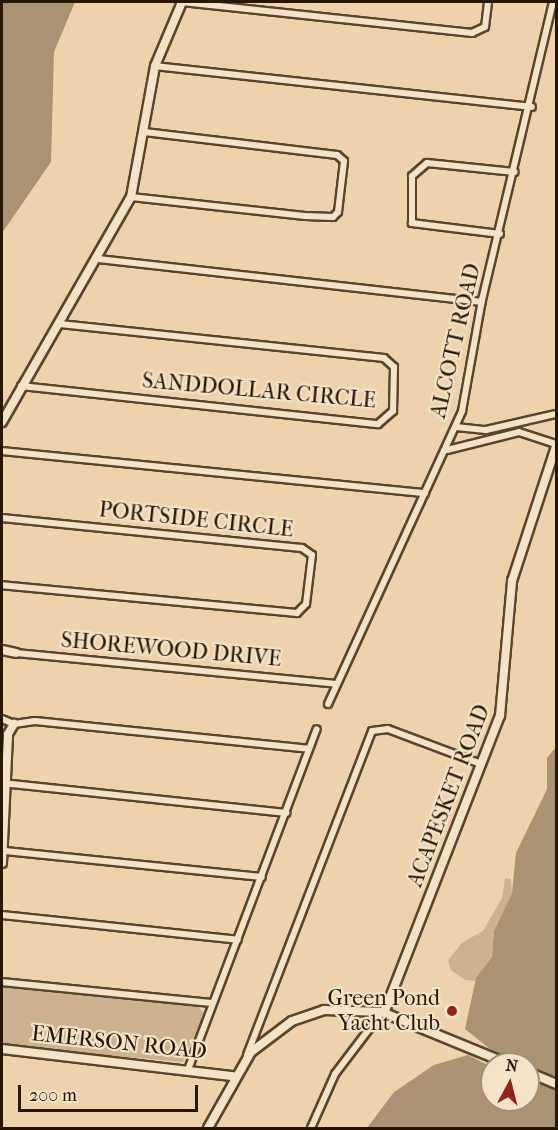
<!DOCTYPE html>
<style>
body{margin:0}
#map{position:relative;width:558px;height:1130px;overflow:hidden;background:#eed2ac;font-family:"IM FELL French Canon",serif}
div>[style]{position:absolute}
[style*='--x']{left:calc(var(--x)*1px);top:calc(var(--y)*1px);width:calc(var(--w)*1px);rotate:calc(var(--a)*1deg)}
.green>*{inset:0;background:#ccb28f}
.water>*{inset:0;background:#aa9272}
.roads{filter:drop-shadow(2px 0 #59452b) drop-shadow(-2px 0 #59452b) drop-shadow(0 2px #59452b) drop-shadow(0 -2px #59452b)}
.minor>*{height:6px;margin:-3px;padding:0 3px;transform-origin:3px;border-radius:3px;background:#f4e2c9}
.tertiary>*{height:8px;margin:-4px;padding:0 4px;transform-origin:4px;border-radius:4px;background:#f4e2c9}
.secondary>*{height:8px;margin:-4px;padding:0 4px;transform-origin:4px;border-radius:4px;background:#f4e2c9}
.dots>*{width:16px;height:16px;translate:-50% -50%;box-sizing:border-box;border:3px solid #f4e2c9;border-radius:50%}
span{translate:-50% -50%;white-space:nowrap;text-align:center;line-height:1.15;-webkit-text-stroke:4.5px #f4e2c9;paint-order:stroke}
.street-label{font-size:22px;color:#271600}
.poi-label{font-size:22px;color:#271600}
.right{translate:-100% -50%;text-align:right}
.frame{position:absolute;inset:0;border:3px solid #271600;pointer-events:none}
.north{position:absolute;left:480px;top:1052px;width:60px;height:60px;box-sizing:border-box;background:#f4e2c9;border:2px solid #a29079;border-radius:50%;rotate:7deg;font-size:16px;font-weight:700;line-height:24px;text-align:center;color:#271600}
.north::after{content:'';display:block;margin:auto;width:21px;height:27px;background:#8f2418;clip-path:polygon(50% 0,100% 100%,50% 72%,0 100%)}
.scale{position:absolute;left:18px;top:1085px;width:180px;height:27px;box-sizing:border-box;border:3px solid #271600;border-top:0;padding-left:8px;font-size:18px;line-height:21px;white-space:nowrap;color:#271600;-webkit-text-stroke:4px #f4e2c9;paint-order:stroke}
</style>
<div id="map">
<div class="green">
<i style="clip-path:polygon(505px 878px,511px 879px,512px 893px,494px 931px,492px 957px,475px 981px,465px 980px,451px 970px,448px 960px,463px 942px,483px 931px,502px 898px)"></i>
<i style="clip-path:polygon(2px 985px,197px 1004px,204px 1014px,183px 1062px,2px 1046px)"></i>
</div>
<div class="water">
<i style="clip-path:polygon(2px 2px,75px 2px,54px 52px,51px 162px,2px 233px)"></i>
<i style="clip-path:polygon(556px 747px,556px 1077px,490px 1049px,465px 1029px,476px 978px,492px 957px,494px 931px,512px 893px,516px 853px,547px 789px,547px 758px)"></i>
<i style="clip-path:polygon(468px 1055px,492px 1067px,492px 1100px,528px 1100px,528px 1077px,556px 1083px,556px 1128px,367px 1128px,394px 1092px,434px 1065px)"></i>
</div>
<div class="roads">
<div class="minor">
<i style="--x:182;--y:2;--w:292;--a:6.1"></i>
<i style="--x:472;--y:33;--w:14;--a:-25"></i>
<i style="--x:485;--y:27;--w:25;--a:-83"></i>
<i style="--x:155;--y:66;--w:379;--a:6.2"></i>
<i style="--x:131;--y:197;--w:175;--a:6.2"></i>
<i style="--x:305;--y:216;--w:28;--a:2"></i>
<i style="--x:333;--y:217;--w:7;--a:-45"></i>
<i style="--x:338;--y:212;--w:51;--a:-83.3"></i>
<i style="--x:344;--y:161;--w:9;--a:-139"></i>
<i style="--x:337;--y:155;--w:194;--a:-173.2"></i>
<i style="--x:500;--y:234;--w:89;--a:-172.9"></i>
<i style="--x:412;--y:223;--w:47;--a:-90"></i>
<i style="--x:412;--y:176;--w:20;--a:-41"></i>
<i style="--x:427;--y:163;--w:88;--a:5.8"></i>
<i style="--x:99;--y:259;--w:385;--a:6.4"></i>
<i style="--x:21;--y:386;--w:359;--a:6.1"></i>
<i style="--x:378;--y:424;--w:20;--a:-41"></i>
<i style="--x:393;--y:411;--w:44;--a:-88.7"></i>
<i style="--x:394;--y:367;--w:13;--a:-138"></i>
<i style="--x:384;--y:358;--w:326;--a:-174"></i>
<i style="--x:456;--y:427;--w:30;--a:6"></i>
<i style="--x:486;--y:430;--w:72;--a:-12.9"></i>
<i style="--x:447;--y:450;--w:74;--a:-14"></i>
<i style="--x:519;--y:432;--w:39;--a:18"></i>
<i style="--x:2;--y:451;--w:425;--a:5.7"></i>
<i style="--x:2;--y:518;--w:301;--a:5.7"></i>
<i style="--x:302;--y:548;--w:12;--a:35"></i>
<i style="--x:312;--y:555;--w:49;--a:97"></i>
<i style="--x:306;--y:604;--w:13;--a:135"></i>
<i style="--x:297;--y:613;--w:296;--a:-174.6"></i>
<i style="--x:16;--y:653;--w:322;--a:5.5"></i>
<i style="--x:328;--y:704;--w:322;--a:-65.4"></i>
<i style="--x:462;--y:411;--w:113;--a:-79.8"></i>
<i style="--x:482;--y:300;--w:306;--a:-76.6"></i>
<i style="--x:2;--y:719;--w:13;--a:23"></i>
<i style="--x:14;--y:724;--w:21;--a:-8"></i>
<i style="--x:35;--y:721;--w:275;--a:5.8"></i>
<i style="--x:2;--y:783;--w:286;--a:6"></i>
<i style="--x:5;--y:851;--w:258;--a:5.8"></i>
<i style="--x:2;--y:915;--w:237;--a:6"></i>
<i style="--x:2;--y:982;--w:210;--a:5.7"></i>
<i style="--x:247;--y:1055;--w:347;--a:-68.9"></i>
<i style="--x:372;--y:731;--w:16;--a:-7"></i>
<i style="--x:388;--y:729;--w:99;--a:20.6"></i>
<i style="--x:189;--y:1067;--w:361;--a:-69.3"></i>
<i style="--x:311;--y:1128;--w:59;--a:-66"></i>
<i style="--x:335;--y:1074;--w:78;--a:-52.8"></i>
</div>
<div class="tertiary">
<i style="--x:2;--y:422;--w:259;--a:-60.2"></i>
<i style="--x:131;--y:197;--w:133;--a:-79.6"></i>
<i style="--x:155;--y:66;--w:69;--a:-67.1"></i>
<i style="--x:2;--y:650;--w:14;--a:12"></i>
<i style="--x:2;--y:863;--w:129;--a:-87.3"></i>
<i style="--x:8;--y:734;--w:12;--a:-59"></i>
<i style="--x:2;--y:1049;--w:233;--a:6.7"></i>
</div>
<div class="secondary">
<i style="--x:384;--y:1013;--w:319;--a:-68.7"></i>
<i style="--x:500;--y:716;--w:136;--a:-84.9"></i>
<i style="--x:512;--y:581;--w:142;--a:-71.9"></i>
<i style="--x:528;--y:1072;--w:30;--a:23"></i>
<i style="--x:208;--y:1128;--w:87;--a:-60.5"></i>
<i style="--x:251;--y:1052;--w:51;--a:-37.1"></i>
<i style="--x:292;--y:1021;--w:34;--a:-19"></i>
<i style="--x:324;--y:1010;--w:58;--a:2"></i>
<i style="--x:382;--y:1012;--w:137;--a:22.3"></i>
</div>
</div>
<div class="dots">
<i style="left:452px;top:1011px;background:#8f2418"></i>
</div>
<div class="street-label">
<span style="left:456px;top:341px;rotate:-77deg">ALCOTT ROAD</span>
<span style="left:259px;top:391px;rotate:5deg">SANDDOLLAR CIRCLE</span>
<span style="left:196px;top:520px;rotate:6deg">PORTSIDE CIRCLE</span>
<span style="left:171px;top:650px;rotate:5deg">SHOREWOOD DRIVE</span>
<span style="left:449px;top:796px;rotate:-69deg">ACAPESKET ROAD</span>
<span style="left:119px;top:1043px;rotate:6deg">EMERSON ROAD</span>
</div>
<div class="poi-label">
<span class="right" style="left:440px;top:1011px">Green Pond<br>Yacht Club</span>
</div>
<div class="frame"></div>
<div class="north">N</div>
<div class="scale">200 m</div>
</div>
